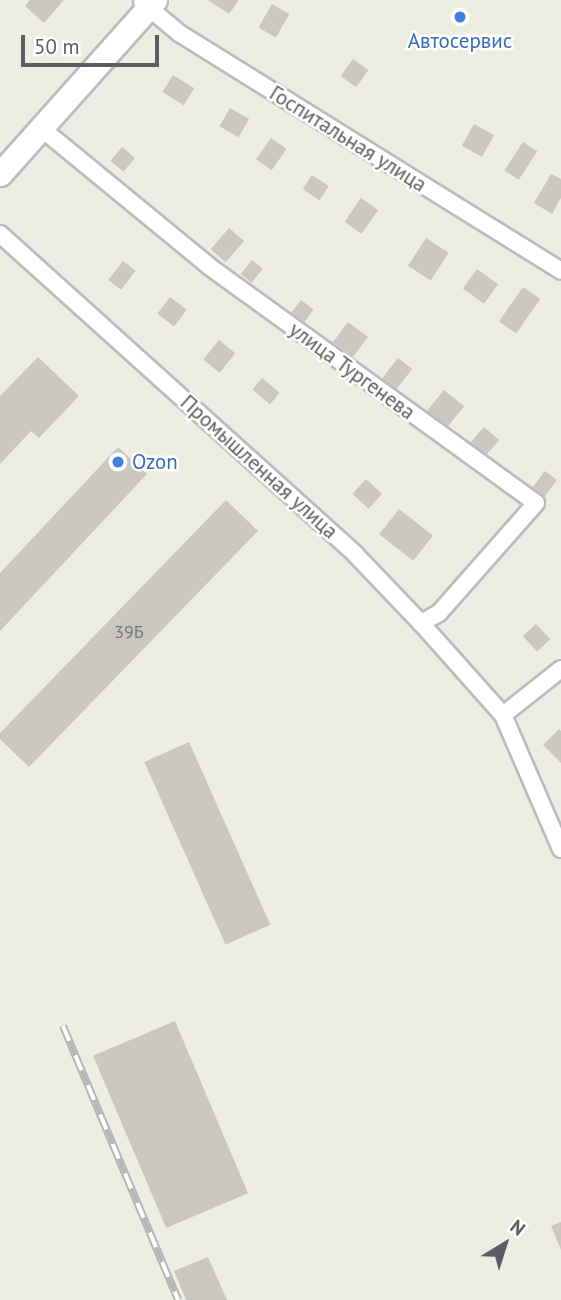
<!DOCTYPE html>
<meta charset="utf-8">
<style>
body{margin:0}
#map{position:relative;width:561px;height:1300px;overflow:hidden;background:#eeede2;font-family:"PT Sans",sans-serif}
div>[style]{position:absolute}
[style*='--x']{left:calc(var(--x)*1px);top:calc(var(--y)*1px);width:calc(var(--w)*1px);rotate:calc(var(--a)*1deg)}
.building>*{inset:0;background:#c9c7bf;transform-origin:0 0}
.roads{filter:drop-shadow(2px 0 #babbc1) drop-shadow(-2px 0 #babbc1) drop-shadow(0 2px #babbc1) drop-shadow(0 -2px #babbc1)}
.street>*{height:16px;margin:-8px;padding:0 8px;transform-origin:8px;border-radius:8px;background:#fff}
.secondary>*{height:23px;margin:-11.5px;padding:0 11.5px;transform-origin:11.5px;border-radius:11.5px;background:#fff}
.rail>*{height:8px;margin-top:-4px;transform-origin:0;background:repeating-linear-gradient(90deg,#fff 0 16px,#b5b6b6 0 32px);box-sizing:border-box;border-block:2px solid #b5b6b6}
.dots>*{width:19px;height:19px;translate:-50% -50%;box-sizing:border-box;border:4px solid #fff;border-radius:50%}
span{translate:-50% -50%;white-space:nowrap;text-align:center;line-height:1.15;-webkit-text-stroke:5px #fff;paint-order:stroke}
.number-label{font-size:18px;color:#76787a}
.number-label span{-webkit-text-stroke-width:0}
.shop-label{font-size:21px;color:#366cbe}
.left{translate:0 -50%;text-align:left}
.street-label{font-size:21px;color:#5a5d63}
.north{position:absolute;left:470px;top:1209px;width:70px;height:70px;-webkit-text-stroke:5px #fff;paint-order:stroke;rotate:38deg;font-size:19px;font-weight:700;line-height:28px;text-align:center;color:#5a5d63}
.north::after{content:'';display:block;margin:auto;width:24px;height:32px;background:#5a5d63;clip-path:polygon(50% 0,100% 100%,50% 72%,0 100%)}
.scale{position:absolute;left:21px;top:35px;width:138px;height:32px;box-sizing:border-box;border:4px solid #5a5d63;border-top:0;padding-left:9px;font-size:21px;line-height:24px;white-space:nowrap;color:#5a5d63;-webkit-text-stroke:5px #fff;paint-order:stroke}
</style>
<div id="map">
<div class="building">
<i style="clip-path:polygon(30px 0,64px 0,44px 23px,25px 6px)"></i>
<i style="clip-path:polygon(208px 0,239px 0,229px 14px)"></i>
<i style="left:272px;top:4px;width:20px;height:27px;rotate:30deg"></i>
<i style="left:353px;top:59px;width:19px;height:21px;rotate:36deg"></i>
<i style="left:173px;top:75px;width:25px;height:20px;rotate:32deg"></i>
<i style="left:230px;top:108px;width:22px;height:21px;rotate:30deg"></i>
<i style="left:474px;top:124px;width:23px;height:25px;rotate:29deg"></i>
<i style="left:271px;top:138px;width:19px;height:26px;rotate:35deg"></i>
<i style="left:523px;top:142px;width:17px;height:34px;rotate:33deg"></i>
<i style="left:122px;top:147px;width:17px;height:18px;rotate:40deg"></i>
<i style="clip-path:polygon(551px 174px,561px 179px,561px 198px,552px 214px,534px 203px)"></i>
<i style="left:312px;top:175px;width:20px;height:17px;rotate:33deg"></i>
<i style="left:361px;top:198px;width:21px;height:29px;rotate:35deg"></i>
<i style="left:229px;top:228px;width:20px;height:28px;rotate:41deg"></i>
<i style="left:426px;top:238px;width:27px;height:33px;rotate:33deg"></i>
<i style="left:252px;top:260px;width:14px;height:18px;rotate:39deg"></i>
<i style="left:123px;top:261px;width:16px;height:24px;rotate:38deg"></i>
<i style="left:477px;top:269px;width:26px;height:24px;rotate:36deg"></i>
<i style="left:523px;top:287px;width:21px;height:42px;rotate:35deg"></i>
<i style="left:170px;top:297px;width:21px;height:21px;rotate:37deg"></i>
<i style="left:301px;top:300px;width:16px;height:17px;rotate:38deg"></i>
<i style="left:348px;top:322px;width:25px;height:25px;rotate:37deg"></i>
<i style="left:219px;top:340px;width:21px;height:25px;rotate:39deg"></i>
<i style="clip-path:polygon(38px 357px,79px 396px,39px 438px,31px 431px,0 464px,0 396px)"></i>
<i style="left:398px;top:358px;width:18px;height:26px;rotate:38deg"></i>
<i style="left:262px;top:378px;width:23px;height:15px;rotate:40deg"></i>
<i style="left:444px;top:390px;width:26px;height:28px;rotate:39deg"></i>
<i style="left:484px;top:427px;width:20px;height:24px;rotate:41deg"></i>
<i style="clip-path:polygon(118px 447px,147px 474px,0 631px,0 573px)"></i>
<i style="left:545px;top:471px;width:15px;height:26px;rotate:37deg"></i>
<i style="left:366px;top:479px;width:22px;height:20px;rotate:43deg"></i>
<i style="clip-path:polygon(226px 500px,258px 531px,29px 767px,0 739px,0 733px)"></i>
<i style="left:399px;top:509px;width:43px;height:32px;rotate:38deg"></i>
<i style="left:536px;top:624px;width:21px;height:18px;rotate:47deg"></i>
<i style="clip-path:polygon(559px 729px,561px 731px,561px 763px,543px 745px)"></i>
<i style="left:189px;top:742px;width:200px;height:49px;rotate:66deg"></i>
<i style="left:175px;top:1021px;width:187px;height:89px;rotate:67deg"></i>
<i style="clip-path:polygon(561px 1222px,561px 1250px,551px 1226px)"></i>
<i style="clip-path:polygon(208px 1257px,227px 1300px,186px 1300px,174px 1271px)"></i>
</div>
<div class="roads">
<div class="street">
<i style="--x:142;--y:2;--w:48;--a:40"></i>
<i style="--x:179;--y:33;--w:450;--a:31.9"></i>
<i style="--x:41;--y:128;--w:219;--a:39.4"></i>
<i style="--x:210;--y:267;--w:402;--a:35.9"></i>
<i style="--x:536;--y:503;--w:147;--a:131.4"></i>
<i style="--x:439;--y:613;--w:21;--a:151"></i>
<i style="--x:0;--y:234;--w:478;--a:42"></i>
<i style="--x:355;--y:554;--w:95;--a:46.3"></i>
<i style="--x:421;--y:623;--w:123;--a:48.3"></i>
<i style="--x:503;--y:715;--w:146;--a:66.6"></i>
<i style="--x:503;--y:715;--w:74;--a:-38.4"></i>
</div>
<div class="secondary">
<i style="--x:0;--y:174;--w:233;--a:-48.3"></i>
</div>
</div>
<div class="rail">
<i style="--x:63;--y:1026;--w:297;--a:67.2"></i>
</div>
<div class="dots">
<i style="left:460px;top:17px;background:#3f7fe0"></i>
<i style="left:118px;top:462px;background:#3f7fe0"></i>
</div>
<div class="number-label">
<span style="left:129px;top:632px">39Б</span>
</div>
<div class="shop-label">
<span style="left:460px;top:41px">Автосервис</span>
<span class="left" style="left:132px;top:462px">Ozon</span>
</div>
<div class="street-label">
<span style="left:348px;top:139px;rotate:32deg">Госпитальная улица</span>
<span style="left:352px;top:371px;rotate:36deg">улица Тургенева</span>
<span style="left:259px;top:467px;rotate:42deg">Промышленная улица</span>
</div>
<div class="north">N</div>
<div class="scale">50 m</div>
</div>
